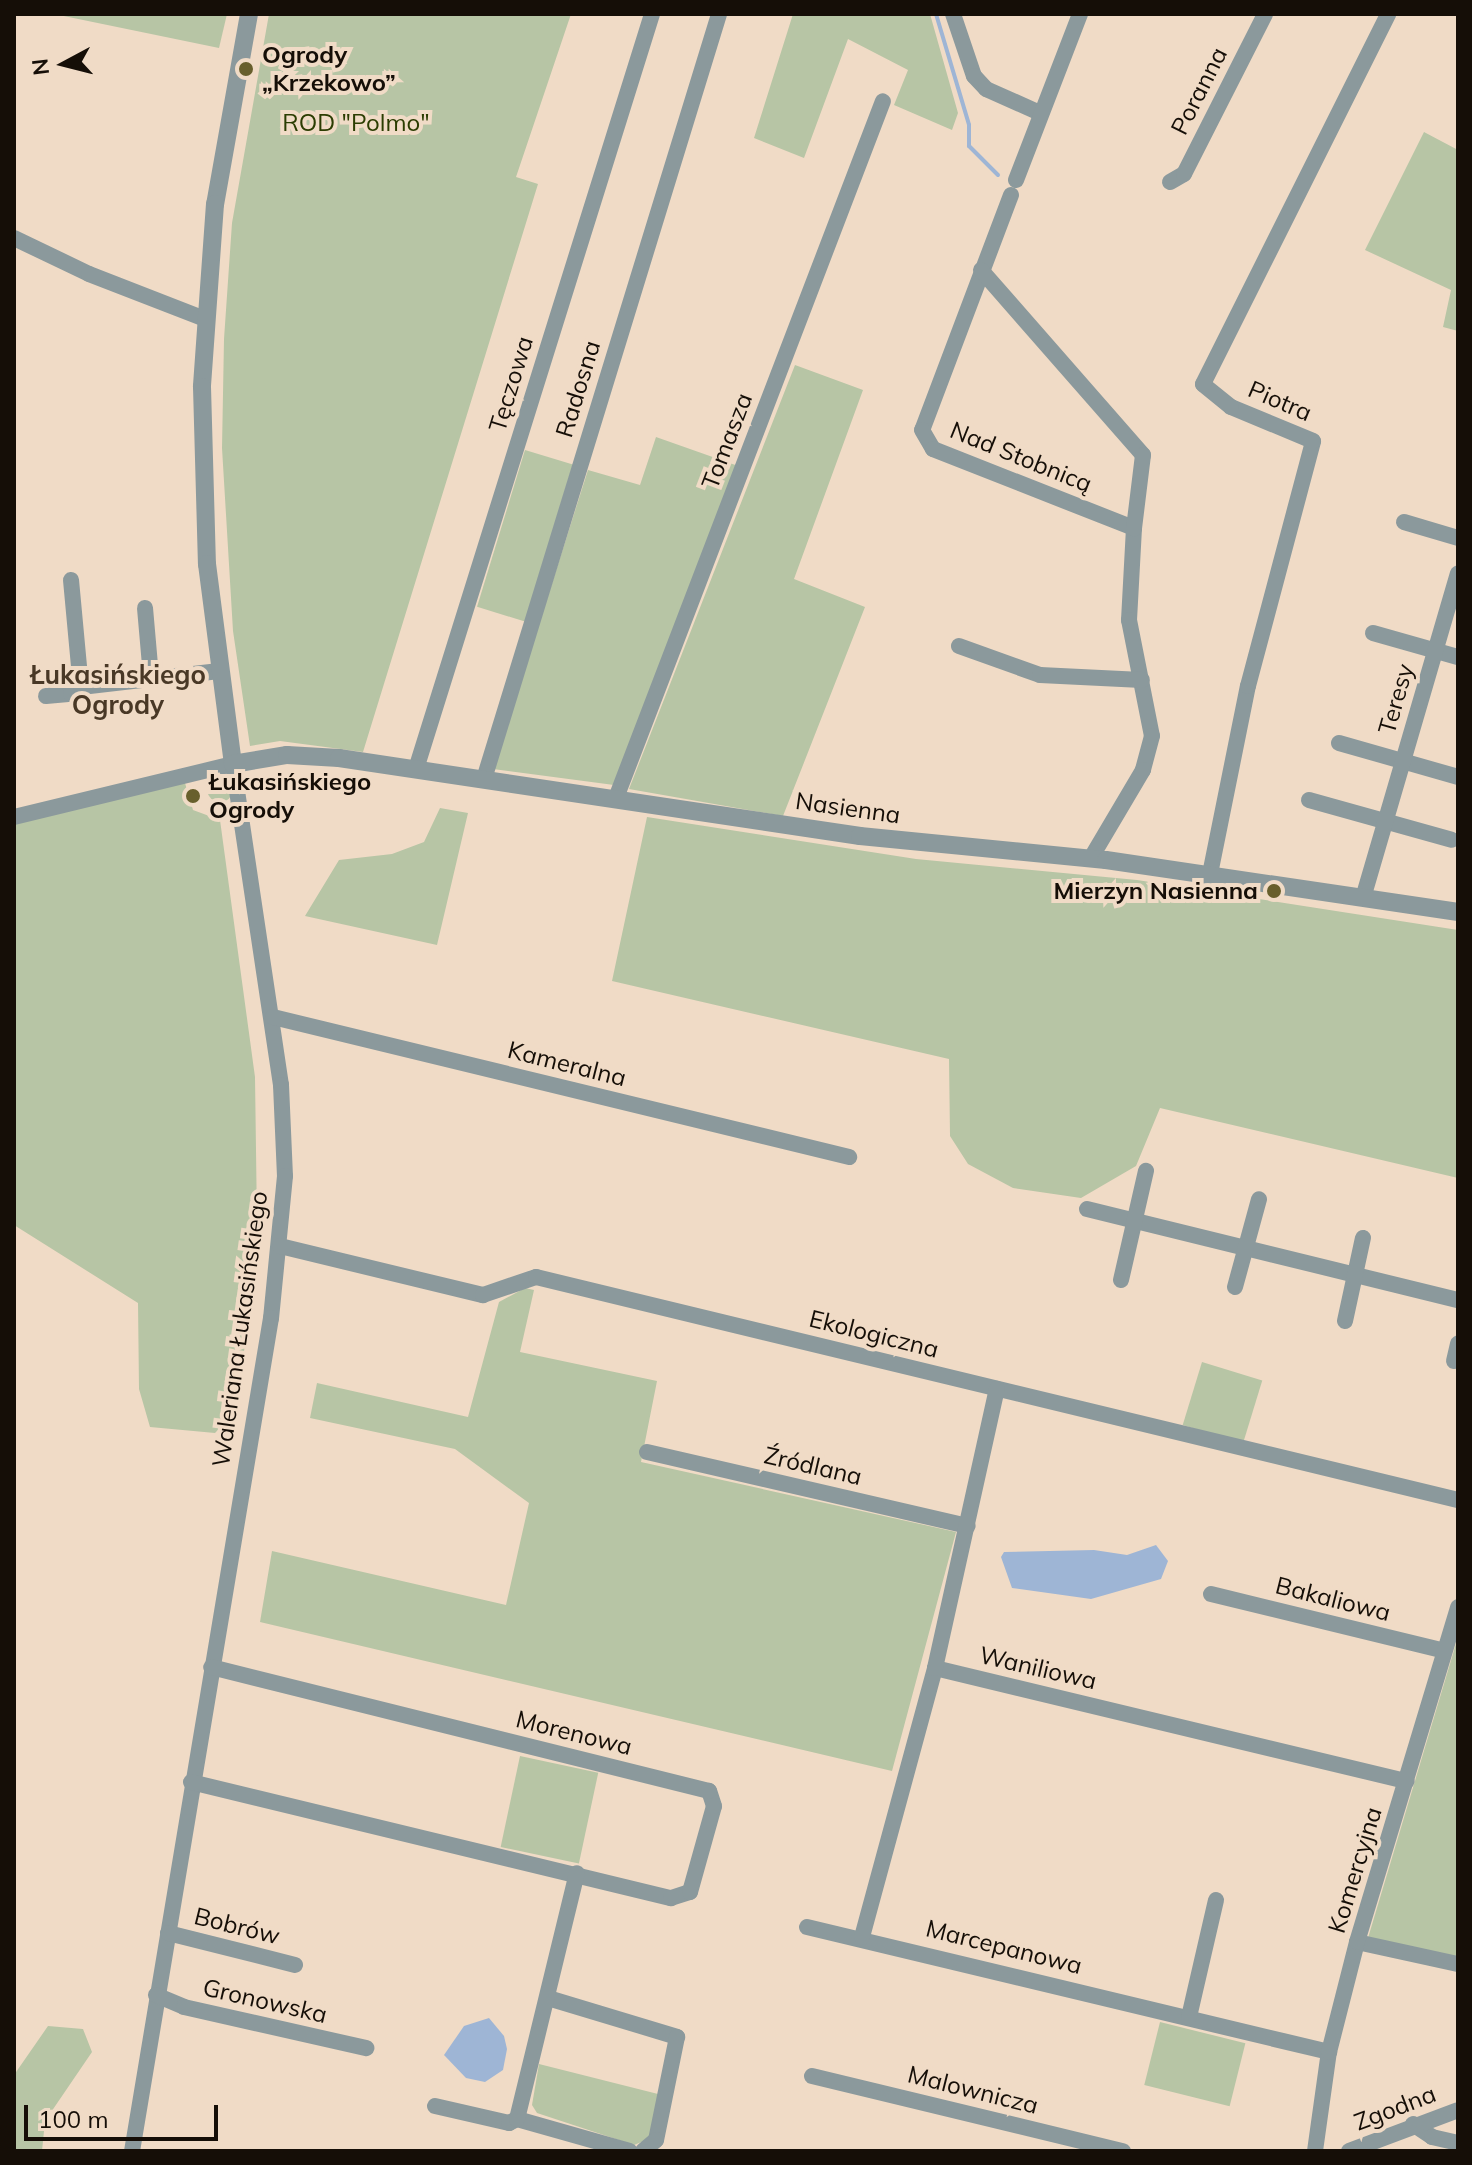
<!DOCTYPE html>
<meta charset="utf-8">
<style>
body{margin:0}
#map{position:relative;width:1472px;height:2165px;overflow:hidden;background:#f0dbc6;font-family:Mulish,sans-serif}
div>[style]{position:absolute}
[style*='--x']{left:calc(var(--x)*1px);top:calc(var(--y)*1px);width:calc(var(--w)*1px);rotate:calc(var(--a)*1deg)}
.green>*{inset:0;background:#b7c5a5;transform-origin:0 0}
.round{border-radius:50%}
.water>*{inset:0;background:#9eb5d5}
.stream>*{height:4px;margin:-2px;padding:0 2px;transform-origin:2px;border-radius:2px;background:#9eb5d5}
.minor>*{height:16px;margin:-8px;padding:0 8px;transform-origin:8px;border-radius:8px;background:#8b999c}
.tertiary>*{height:18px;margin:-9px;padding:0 9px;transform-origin:9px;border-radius:9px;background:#8b999c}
.dots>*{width:22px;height:22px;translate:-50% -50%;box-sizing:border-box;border:4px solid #f0dbc6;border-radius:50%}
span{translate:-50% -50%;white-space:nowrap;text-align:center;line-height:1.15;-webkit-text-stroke:8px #f0dbc6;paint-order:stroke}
.poi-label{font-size:24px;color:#150e07;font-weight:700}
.left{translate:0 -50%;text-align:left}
.right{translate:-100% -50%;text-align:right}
.street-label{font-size:24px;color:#150e07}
.park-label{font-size:24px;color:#2b3d02}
.neighbourhood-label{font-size:26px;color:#493826;font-weight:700}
.frame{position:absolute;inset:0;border:16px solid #150e07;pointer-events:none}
.north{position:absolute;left:24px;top:24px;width:80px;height:80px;-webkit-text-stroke:6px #f0dbc6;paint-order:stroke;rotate:263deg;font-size:22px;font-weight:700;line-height:32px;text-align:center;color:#150e07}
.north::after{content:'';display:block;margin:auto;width:28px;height:36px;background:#150e07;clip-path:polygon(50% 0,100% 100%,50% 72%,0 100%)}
.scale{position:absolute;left:24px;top:2105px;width:194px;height:36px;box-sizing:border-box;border:4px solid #150e07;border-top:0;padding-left:10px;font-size:24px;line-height:28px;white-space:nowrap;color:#150e07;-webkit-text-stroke:6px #f0dbc6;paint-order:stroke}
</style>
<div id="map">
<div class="green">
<i style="clip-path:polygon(54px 14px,227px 14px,219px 48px)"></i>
<i style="clip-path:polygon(269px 14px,571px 14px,516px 177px,538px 184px,363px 752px,280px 741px,250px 746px,233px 631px,222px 448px,224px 339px,232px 223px)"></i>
<i style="clip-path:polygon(793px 14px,930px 14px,958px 113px,952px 130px,894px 105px,908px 70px,848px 39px,804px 158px,754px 138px)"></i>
<i style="clip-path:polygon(1424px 132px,1458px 150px,1458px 331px,1443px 327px,1451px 290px,1365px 250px)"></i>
<i style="clip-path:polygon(795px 365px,863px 390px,794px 579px,865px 607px,783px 816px,629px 789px)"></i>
<i style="clip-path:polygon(656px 437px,741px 467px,614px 785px,493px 769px,588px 470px,640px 485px)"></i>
<i style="left:525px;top:450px;width:50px;height:164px;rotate:17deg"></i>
<i class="round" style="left:207px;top:776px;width:26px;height:26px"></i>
<i style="clip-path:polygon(185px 783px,193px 810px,220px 820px,255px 1077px,257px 1222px,251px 1316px,231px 1416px,215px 1433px,150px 1427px,139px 1389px,138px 1303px,14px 1225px,14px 822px)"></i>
<i style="clip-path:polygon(440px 808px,468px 813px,437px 945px,305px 916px,339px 860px,392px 854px,424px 842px)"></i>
<i style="clip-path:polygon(647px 817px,916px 859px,1137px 880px,1458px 930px,1458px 1178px,1160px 1108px,1136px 1166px,1081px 1198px,1013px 1188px,968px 1164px,950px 1136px,949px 1059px,612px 981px)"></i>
<i style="clip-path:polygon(525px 1288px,534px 1290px,520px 1352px,657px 1381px,641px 1462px,956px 1532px,892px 1771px,260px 1622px,272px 1551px,506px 1605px,529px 1503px,455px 1449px,310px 1418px,317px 1383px,468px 1417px,499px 1302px)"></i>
<i style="left:1202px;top:1362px;width:63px;height:66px;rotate:17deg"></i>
<i style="clip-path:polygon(1458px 1637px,1458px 1959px,1368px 1938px)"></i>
<i style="left:520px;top:1756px;width:80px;height:93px;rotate:12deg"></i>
<i style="left:1160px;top:2022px;width:88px;height:65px;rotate:14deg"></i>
<i style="clip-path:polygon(48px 2026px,83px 2029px,92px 2052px,45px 2121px,42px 2151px,14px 2151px,14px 2075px)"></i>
<i style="clip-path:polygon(539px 2064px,658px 2094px,649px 2139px,634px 2145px,537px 2113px,532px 2105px)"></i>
</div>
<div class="water">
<i style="clip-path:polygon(1156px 1545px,1168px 1561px,1161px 1579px,1091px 1599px,1012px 1588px,1001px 1557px,1004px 1552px,1094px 1550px,1127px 1555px)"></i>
<i style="clip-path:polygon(489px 2018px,504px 2036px,507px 2049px,503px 2070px,485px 2082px,466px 2078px,444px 2055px,464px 2026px)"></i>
</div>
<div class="stream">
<i style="--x:936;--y:14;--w:116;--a:73.4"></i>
<i style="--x:969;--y:125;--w:21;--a:90"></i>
<i style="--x:969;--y:146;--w:41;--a:45"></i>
</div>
<div class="minor">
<i style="--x:953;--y:14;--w:65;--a:71.3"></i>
<i style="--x:974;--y:76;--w:18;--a:47"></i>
<i style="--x:986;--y:89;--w:59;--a:24"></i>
<i style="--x:1016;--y:180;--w:178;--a:-68.9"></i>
<i style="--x:1170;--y:182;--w:16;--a:-30"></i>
<i style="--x:1184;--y:174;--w:179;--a:-63.1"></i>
<i style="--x:1011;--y:195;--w:251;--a:110.7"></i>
<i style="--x:922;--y:430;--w:22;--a:60"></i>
<i style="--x:933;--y:449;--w:216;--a:21.5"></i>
<i style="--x:1134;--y:528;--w:92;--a:93.1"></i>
<i style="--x:1129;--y:620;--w:118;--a:78.8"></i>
<i style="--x:1152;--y:736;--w:35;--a:105"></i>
<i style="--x:1143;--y:770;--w:102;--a:120.6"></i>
<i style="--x:14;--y:238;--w:83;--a:25.6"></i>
<i style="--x:89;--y:274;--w:124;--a:21.2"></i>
<i style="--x:981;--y:270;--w:246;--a:48.8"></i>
<i style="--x:1143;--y:455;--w:74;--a:97"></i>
<i style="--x:1404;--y:522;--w:56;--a:16.5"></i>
<i style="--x:71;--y:580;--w:107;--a:84.7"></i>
<i style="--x:145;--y:608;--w:69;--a:85"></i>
<i style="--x:1373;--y:633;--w:88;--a:15.8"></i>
<i style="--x:959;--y:646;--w:86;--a:19.7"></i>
<i style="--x:1040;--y:675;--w:102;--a:2.8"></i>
<i style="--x:46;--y:696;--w:25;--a:-5"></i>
<i style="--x:71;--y:694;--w:12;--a:-35"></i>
<i style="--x:81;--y:687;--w:139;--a:-6.6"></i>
<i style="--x:1339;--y:743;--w:124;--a:15.9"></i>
<i style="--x:416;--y:769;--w:791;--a:-72.64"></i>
<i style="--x:484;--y:779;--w:800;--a:-72.92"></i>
<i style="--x:616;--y:798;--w:746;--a:-69.04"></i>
<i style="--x:1309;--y:800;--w:148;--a:15.6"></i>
<i style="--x:14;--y:817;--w:225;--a:-13.6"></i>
<i style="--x:233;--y:764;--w:325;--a:81.5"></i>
<i style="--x:281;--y:1085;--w:91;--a:87.5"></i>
<i style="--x:285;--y:1176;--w:143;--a:95.6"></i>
<i style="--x:271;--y:1318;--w:845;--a:99.47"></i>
<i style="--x:1210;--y:874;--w:192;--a:-78.6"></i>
<i style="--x:1248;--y:686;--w:253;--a:-75.1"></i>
<i style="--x:1313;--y:441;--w:89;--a:-157.5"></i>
<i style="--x:1231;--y:407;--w:36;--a:-141"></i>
<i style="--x:1203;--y:384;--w:414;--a:-63.4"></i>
<i style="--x:1363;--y:898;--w:338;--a:-73.7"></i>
<i style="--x:273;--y:1017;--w:593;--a:13.66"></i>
<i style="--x:1087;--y:1209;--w:382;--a:13.8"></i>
<i style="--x:280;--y:1246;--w:209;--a:13.6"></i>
<i style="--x:483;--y:1295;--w:56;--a:-18.8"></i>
<i style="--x:536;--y:1277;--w:949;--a:13.6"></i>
<i style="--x:1121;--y:1280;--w:112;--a:-77.1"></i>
<i style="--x:1235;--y:1287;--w:91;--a:-74.7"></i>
<i style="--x:1345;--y:1321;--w:85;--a:-77.8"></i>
<i style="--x:1454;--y:1361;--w:18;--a:-77"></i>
<i style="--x:647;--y:1452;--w:329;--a:13"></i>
<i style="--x:1211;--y:1594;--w:240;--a:13.7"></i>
<i style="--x:935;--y:1668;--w:485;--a:13.5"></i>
<i style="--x:191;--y:1782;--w:494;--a:13.6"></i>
<i style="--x:671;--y:1898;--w:20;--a:-18"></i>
<i style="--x:690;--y:1892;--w:89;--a:-74.4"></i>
<i style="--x:714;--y:1806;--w:16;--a:-108"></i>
<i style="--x:709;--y:1791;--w:513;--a:-166.02"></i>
<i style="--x:807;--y:1927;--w:537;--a:13.47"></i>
<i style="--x:168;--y:1933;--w:131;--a:14.1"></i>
<i style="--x:862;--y:1937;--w:279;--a:-74.8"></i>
<i style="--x:935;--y:1668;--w:286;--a:-77.5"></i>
<i style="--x:1357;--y:1942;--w:103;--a:12.3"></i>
<i style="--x:156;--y:1995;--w:30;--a:23"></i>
<i style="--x:184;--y:2007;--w:187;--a:12.7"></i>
<i style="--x:548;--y:1998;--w:135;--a:16.8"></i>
<i style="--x:677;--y:2037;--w:105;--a:101.5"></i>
<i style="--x:656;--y:2140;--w:17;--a:140"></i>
<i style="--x:1189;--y:2017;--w:120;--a:-77"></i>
<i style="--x:812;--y:2076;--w:320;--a:13.6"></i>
<i style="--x:435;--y:2106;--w:76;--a:12.9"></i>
<i style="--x:509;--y:2123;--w:9;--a:-27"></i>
<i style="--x:517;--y:2119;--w:117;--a:15.8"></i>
<i style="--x:517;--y:2119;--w:253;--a:-76.3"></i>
<i style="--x:1413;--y:2124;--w:23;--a:34"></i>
<i style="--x:1432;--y:2137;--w:27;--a:13"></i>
<i style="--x:1315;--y:2151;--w:100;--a:-82"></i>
<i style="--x:1329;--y:2052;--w:114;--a:-75.7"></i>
<i style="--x:1357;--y:1942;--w:350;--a:-73.2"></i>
<i style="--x:1349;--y:2151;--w:116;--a:-20.6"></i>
</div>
<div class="tertiary">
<i style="--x:249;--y:14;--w:193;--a:100.1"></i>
<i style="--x:215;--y:204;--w:183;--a:94.1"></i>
<i style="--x:202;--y:387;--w:177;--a:88.4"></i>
<i style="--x:207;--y:564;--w:202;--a:82.6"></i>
<i style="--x:233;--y:764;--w:55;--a:-9.5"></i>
<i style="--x:287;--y:755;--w:52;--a:3.3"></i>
<i style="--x:339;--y:758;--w:527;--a:8.51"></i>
<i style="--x:860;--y:836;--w:247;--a:5.6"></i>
<i style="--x:1106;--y:860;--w:356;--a:8.4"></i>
</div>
<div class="dots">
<i style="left:246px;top:69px;background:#685f2c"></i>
<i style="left:193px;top:796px;background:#685f2c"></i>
<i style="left:1274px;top:891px;background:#685f2c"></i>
</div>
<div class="poi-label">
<span class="left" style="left:262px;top:69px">Ogrody<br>„Krzekowo”</span>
<span class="left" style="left:209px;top:796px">Łukasińskiego<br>Ogrody</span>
<span class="right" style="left:1258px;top:891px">Mierzyn Nasienna</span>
</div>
<div class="street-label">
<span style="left:1199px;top:91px;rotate:-63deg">Poranna</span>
<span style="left:511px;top:384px;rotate:-73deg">Tęczowa</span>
<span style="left:578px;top:389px;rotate:-73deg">Radosna</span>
<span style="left:1280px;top:401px;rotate:23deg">Piotra</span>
<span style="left:727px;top:441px;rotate:-69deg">Tomasza</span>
<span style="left:1021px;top:457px;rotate:22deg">Nad Stobnicą</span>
<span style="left:1396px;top:699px;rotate:-74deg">Teresy</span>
<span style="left:848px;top:808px;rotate:8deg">Nasienna</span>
<span style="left:567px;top:1064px;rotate:14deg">Kameralna</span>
<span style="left:240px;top:1329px;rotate:-82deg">Waleriana Łukasińskiego</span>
<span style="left:874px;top:1334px;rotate:14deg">Ekologiczna</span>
<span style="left:813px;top:1466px;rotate:13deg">Źródlana</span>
<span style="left:1333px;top:1599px;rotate:14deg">Bakaliowa</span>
<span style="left:1038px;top:1668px;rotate:13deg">Waniliowa</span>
<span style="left:574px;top:1733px;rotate:14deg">Morenowa</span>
<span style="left:1355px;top:1870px;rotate:-73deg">Komercyjna</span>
<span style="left:237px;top:1926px;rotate:14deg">Bobrów</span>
<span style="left:1004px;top:1947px;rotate:14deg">Marcepanowa</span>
<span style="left:265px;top:2001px;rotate:13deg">Gronowska</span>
<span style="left:973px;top:2090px;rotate:14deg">Malownicza</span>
<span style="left:1395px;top:2108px;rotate:-21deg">Zgodna</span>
</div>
<div class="park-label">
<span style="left:356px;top:123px">ROD "Polmo"</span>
</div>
<div class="neighbourhood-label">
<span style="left:118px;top:690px">Łukasińskiego<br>Ogrody</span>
</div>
<div class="frame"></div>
<div class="north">N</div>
<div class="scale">100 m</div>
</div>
